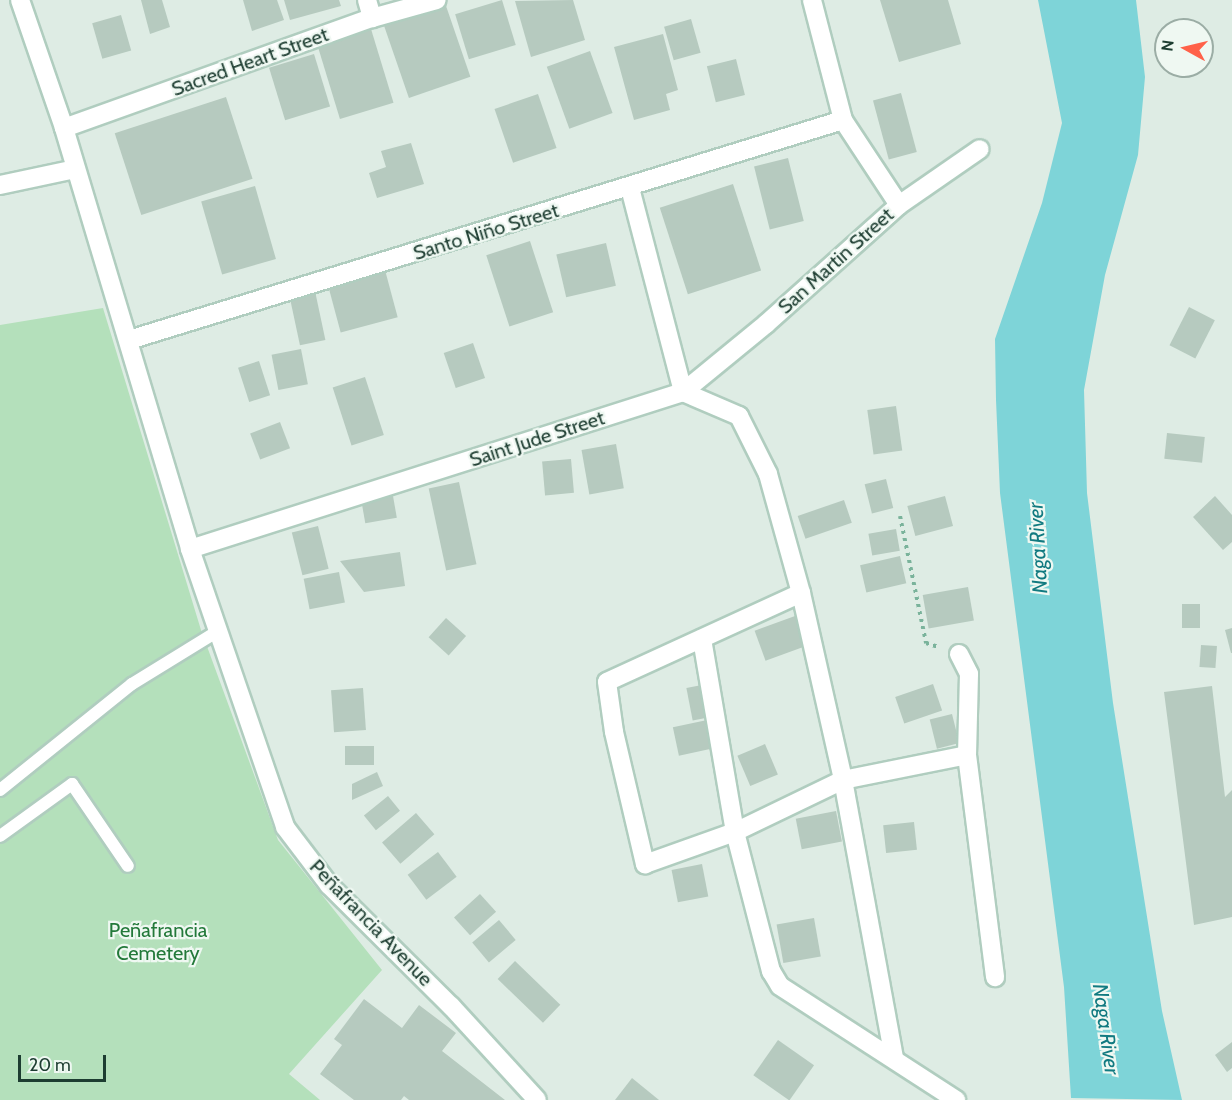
<!DOCTYPE html>
<meta charset="utf-8">
<style>
body{margin:0}
#map{position:relative;width:1232px;height:1100px;overflow:hidden;background:#deece4;font-family:Cabin,sans-serif}
div>[style]{position:absolute}
[style*='--x']{left:calc(var(--x)*1px);top:calc(var(--y)*1px);width:calc(var(--w)*1px);rotate:calc(var(--a)*1deg)}
.green>*{inset:0;background:#b4e0bb}
.water>*{inset:0;background:#7ed4d8}
.building>*{inset:0;background:#b6cabf;transform-origin:0 0}
.path>*{height:4px;margin-top:-2px;transform-origin:0;background:repeating-linear-gradient(90deg,#7ab39b 0 3px,transparent 0 7.5px)}
.roads{filter:drop-shadow(2px 0 #b0cdbf) drop-shadow(-2px 0 #b0cdbf) drop-shadow(0 2px #b0cdbf) drop-shadow(0 -2px #b0cdbf)}
.lane>*{height:12px;margin:-6px;padding:0 6px;transform-origin:6px;border-radius:6px;background:#fff}
.street>*{height:18px;margin:-9px;padding:0 9px;transform-origin:9px;border-radius:9px;background:#fff}
.secondary>*{height:18px;margin:-9px;padding:0 9px;transform-origin:9px;border-radius:9px;background:#fff}
span{translate:-50% -50%;white-space:nowrap;text-align:center;line-height:1.15;-webkit-text-stroke:4.5px #eff8f2;paint-order:stroke}
.street-label{font-size:20px;color:#1d3d31}
.park-label{font-size:20px;color:#23793a}
.water-label{font-size:21px;color:#117a80;font-style:italic}
.north{position:absolute;left:1154px;top:18px;width:60px;height:60px;box-sizing:border-box;background:#eff8f2;border:2px solid #9bada5;border-radius:50%;rotate:278deg;font-size:16px;font-weight:700;line-height:24px;text-align:center;color:#1d3d31}
.north::after{content:'';display:block;margin:auto;width:21px;height:27px;background:#ff6149;clip-path:polygon(50% 0,100% 100%,50% 72%,0 100%)}
.scale{position:absolute;left:18px;top:1055px;width:88px;height:27px;box-sizing:border-box;border:3px solid #1d3d31;border-top:0;padding-left:8px;font-size:18px;line-height:21px;white-space:nowrap;color:#1d3d31;-webkit-text-stroke:4px #eff8f2;paint-order:stroke}
</style>
<div id="map">
<div class="green">
<i style="clip-path:polygon(103px 308px,201px 630px,278px 840px,382px 970px,289px 1074px,320px 1100px,0 1100px,0 325px)"></i>
</div>
<div class="water">
<i style="clip-path:polygon(1038px 0,1136px 0,1145px 77px,1138px 155px,1105px 275px,1084px 390px,1087px 493px,1113px 703px,1162px 1011px,1182px 1100px,1071px 1098px,1064px 987px,1000px 493px,996px 400px,995px 339px,1042px 203px,1062px 123px)"></i>
</div>
<div class="building">
<i style="clip-path:polygon(141px 0,162px 0,170px 27px,150px 34px)"></i>
<i style="clip-path:polygon(243px 0,277px 0,284px 20px,252px 31px)"></i>
<i style="clip-path:polygon(284px 0,339px 0,341px 6px,290px 20px)"></i>
<i style="left:502px;top:0;width:47px;height:49px;rotate:73deg"></i>
<i style="clip-path:polygon(573px 0,585px 40px,531px 57px,515px 1px)"></i>
<i style="clip-path:polygon(880px 0,948px 0,961px 44px,899px 62px)"></i>
<i style="left:445px;top:3px;width:78px;height:65px;rotate:71deg"></i>
<i style="left:121px;top:15px;width:37px;height:30px;rotate:74deg"></i>
<i style="left:691px;top:19px;width:35px;height:28px;rotate:74deg"></i>
<i style="left:371px;top:29px;width:77px;height:56px;rotate:73deg"></i>
<i style="clip-path:polygon(663px 34px,678px 90px,666px 94px,670px 110px,634px 120px,614px 47px)"></i>
<i style="left:590px;top:51px;width:66px;height:46px;rotate:70deg"></i>
<i style="left:314px;top:54px;width:55px;height:47px;rotate:73deg"></i>
<i style="left:736px;top:59px;width:37px;height:30px;rotate:76deg"></i>
<i style="left:901px;top:93px;width:61px;height:29px;rotate:75deg"></i>
<i style="left:538px;top:94px;width:57px;height:46px;rotate:71deg"></i>
<i style="left:226px;top:97px;width:86px;height:117px;rotate:72deg"></i>
<i style="clip-path:polygon(411px 143px,424px 184px,377px 198px,369px 173px,386px 167px,381px 151px)"></i>
<i style="left:788px;top:158px;width:65px;height:35px;rotate:76deg"></i>
<i style="left:733px;top:184px;width:91px;height:77px;rotate:72deg"></i>
<i style="left:255px;top:186px;width:76px;height:56px;rotate:74deg"></i>
<i style="left:530px;top:241px;width:75px;height:46px;rotate:72deg"></i>
<i style="left:606px;top:243px;width:44px;height:51px;rotate:77deg"></i>
<i style="left:385px;top:270px;width:49px;height:59px;rotate:75deg"></i>
<i style="left:315px;top:291px;width:50px;height:26px;rotate:78deg"></i>
<i style="left:1189px;top:307px;width:29px;height:43px;rotate:27deg"></i>
<i style="left:473px;top:343px;width:37px;height:31px;rotate:71deg"></i>
<i style="left:301px;top:349px;width:36px;height:30px;rotate:79deg"></i>
<i style="left:259px;top:361px;width:36px;height:22px;rotate:72deg"></i>
<i style="left:365px;top:377px;width:61px;height:34px;rotate:72deg"></i>
<i style="left:896px;top:406px;width:45px;height:29px;rotate:82deg"></i>
<i style="left:280px;top:422px;width:28px;height:32px;rotate:69deg"></i>
<i style="left:1167px;top:433px;width:38px;height:26px;rotate:6deg"></i>
<i style="left:616px;top:444px;width:45px;height:35px;rotate:80deg"></i>
<i style="left:571px;top:459px;width:34px;height:29px;rotate:85deg"></i>
<i style="left:886px;top:479px;width:30px;height:22px;rotate:76deg"></i>
<i style="left:459px;top:482px;width:84px;height:31px;rotate:78deg"></i>
<i style="left:393px;top:496px;width:22px;height:32px;rotate:80deg"></i>
<i style="left:945px;top:496px;width:31px;height:39px;rotate:75deg"></i>
<i style="clip-path:polygon(1215px 496px,1232px 515px,1232px 542px,1223px 550px,1193px 517px)"></i>
<i style="left:844px;top:500px;width:24px;height:49px;rotate:71deg"></i>
<i style="left:318px;top:526px;width:44px;height:27px;rotate:76deg"></i>
<i style="left:896px;top:529px;width:22px;height:28px;rotate:80deg"></i>
<i style="clip-path:polygon(400px 552px,405px 586px,364px 592px,340px 561px)"></i>
<i style="left:900px;top:556px;width:28px;height:41px;rotate:77deg"></i>
<i style="left:339px;top:572px;width:31px;height:36px;rotate:79deg"></i>
<i style="left:968px;top:587px;width:34px;height:46px;rotate:80deg"></i>
<i style="left:1182px;top:604px;width:18px;height:24px"></i>
<i style="left:795px;top:616px;width:32px;height:43px;rotate:70deg"></i>
<i style="left:446px;top:618px;width:27px;height:26px;rotate:42deg"></i>
<i style="clip-path:polygon(1232px 628px,1232px 653px,1231px 653px,1225px 630px)"></i>
<i style="left:1201px;top:645px;width:16px;height:22px;rotate:4deg"></i>
<i style="left:707px;top:684px;width:33px;height:21px;rotate:79deg"></i>
<i style="left:933px;top:684px;width:28px;height:40px;rotate:71deg"></i>
<i style="clip-path:polygon(1212px 686px,1225px 797px,1232px 790px,1232px 917px,1194px 925px,1164px 692px)"></i>
<i style="left:363px;top:688px;width:42px;height:32px;rotate:86deg"></i>
<i style="left:952px;top:714px;width:30px;height:23px;rotate:76deg"></i>
<i style="left:712px;top:719px;width:29px;height:40px;rotate:78deg"></i>
<i style="left:765px;top:744px;width:33px;height:30px;rotate:67deg"></i>
<i style="left:374px;top:746px;width:19px;height:29px;rotate:90deg"></i>
<i style="clip-path:polygon(377px 772px,383px 786px,352px 800px,352px 784px)"></i>
<i style="left:388px;top:796px;width:19px;height:31px;rotate:51deg"></i>
<i style="left:836px;top:811px;width:31px;height:41px;rotate:79deg"></i>
<i style="left:416px;top:813px;width:28px;height:45px;rotate:49deg"></i>
<i style="left:914px;top:822px;width:28px;height:31px;rotate:84deg"></i>
<i style="left:438px;top:852px;width:31px;height:38px;rotate:53deg"></i>
<i style="left:702px;top:864px;width:33px;height:31px;rotate:79deg"></i>
<i style="left:480px;top:894px;width:24px;height:35px;rotate:48deg"></i>
<i style="left:814px;top:918px;width:39px;height:38px;rotate:80deg"></i>
<i style="left:499px;top:920px;width:26px;height:35px;rotate:50deg"></i>
<i style="left:515px;top:961px;width:63px;height:25px;rotate:44deg"></i>
<i style="clip-path:polygon(364px 999px,402px 1028px,419px 1005px,456px 1033px,442px 1051px,505px 1100px,409px 1100px,404px 1096px,401px 1100px,354px 1100px,320px 1074px,342px 1045px,334px 1039px)"></i>
<i style="left:778px;top:1040px;width:44px;height:43px;rotate:35deg"></i>
<i style="clip-path:polygon(1232px 1042px,1232px 1068px,1227px 1072px,1215px 1055px)"></i>
<i style="clip-path:polygon(632px 1078px,659px 1100px,615px 1100px)"></i>
</div>
<div class="path">
<i style="--x:900;--y:516;--w:130;--a:78.4"></i>
<i style="--x:926;--y:643;--w:13;--a:18"></i>
</div>
<div class="roads">
<div class="lane">
<i style="--x:0;--y:790;--w:169;--a:-38.8"></i>
<i style="--x:132;--y:684;--w:101;--a:-31.6"></i>
<i style="--x:0;--y:836;--w:89;--a:-35.8"></i>
<i style="--x:72;--y:784;--w:99;--a:55.7"></i>
</div>
<div class="street">
<i style="--x:367;--y:0;--w:19;--a:74"></i>
<i style="--x:64;--y:128;--w:327;--a:-19.7"></i>
<i style="--x:372;--y:18;--w:67;--a:-15.5"></i>
<i style="--x:0;--y:185;--w:77;--a:-12"></i>
<i style="--x:630;--y:188;--w:211;--a:75.4"></i>
<i style="--x:899;--y:205;--w:98;--a:-34.7"></i>
<i style="--x:129;--y:340;--w:747;--a:-17.13"></i>
<i style="--x:683;--y:392;--w:61;--a:23.2"></i>
<i style="--x:739;--y:416;--w:65;--a:63.4"></i>
<i style="--x:768;--y:474;--w:123;--a:74.5"></i>
<i style="--x:801;--y:593;--w:192;--a:77.3"></i>
<i style="--x:843;--y:780;--w:283;--a:79.6"></i>
<i style="--x:190;--y:549;--w:517;--a:-17.66"></i>
<i style="--x:683;--y:392;--w:107;--a:-39.3"></i>
<i style="--x:766;--y:324;--w:178;--a:-41.8"></i>
<i style="--x:899;--y:205;--w:102;--a:-123.4"></i>
<i style="--x:843;--y:120;--w:124;--a:-104.5"></i>
<i style="--x:801;--y:593;--w:213;--a:155.4"></i>
<i style="--x:607;--y:682;--w:50;--a:82"></i>
<i style="--x:614;--y:732;--w:136;--a:76.8"></i>
<i style="--x:645;--y:864;--w:96;--a:-19.6"></i>
<i style="--x:735;--y:832;--w:120;--a:-25.7"></i>
<i style="--x:843;--y:780;--w:126;--a:-11.4"></i>
<i style="--x:702;--y:639;--w:196;--a:80.3"></i>
<i style="--x:735;--y:832;--w:144;--a:75.5"></i>
<i style="--x:771;--y:971;--w:17;--a:59"></i>
<i style="--x:780;--y:986;--w:210;--a:32.9"></i>
<i style="--x:959;--y:654;--w:22;--a:63"></i>
<i style="--x:969;--y:674;--w:81;--a:91.4"></i>
<i style="--x:967;--y:755;--w:224;--a:82.8"></i>
</div>
<div class="secondary">
<i style="--x:20;--y:0;--w:135;--a:71"></i>
<i style="--x:64;--y:128;--w:439;--a:73.3"></i>
<i style="--x:190;--y:549;--w:294;--a:71.1"></i>
<i style="--x:285;--y:827;--w:73;--a:52.8"></i>
<i style="--x:329;--y:885;--w:172;--a:44.8"></i>
<i style="--x:451;--y:1006;--w:127;--a:47.5"></i>
</div>
</div>
<div class="street-label">
<span style="left:250px;top:62px;rotate:-20deg">Sacred Heart Street</span>
<span style="left:486px;top:232px;rotate:-17deg">Santo Niño Street</span>
<span style="left:836px;top:261px;rotate:-42deg">San Martin Street</span>
<span style="left:537px;top:439px;rotate:-18deg">Saint Jude Street</span>
<span style="left:371px;top:923px;rotate:46deg">Peñafrancia Avenue</span>
</div>
<div class="park-label">
<span style="left:158px;top:942px">Peñafrancia<br>Cemetery</span>
</div>
<div class="water-label">
<span style="left:1038px;top:548px;rotate:-93deg">Naga River</span>
<span style="left:1106px;top:1029px;rotate:82deg">Naga River</span>
</div>
<div class="north">N</div>
<div class="scale">20 m</div>
</div>
